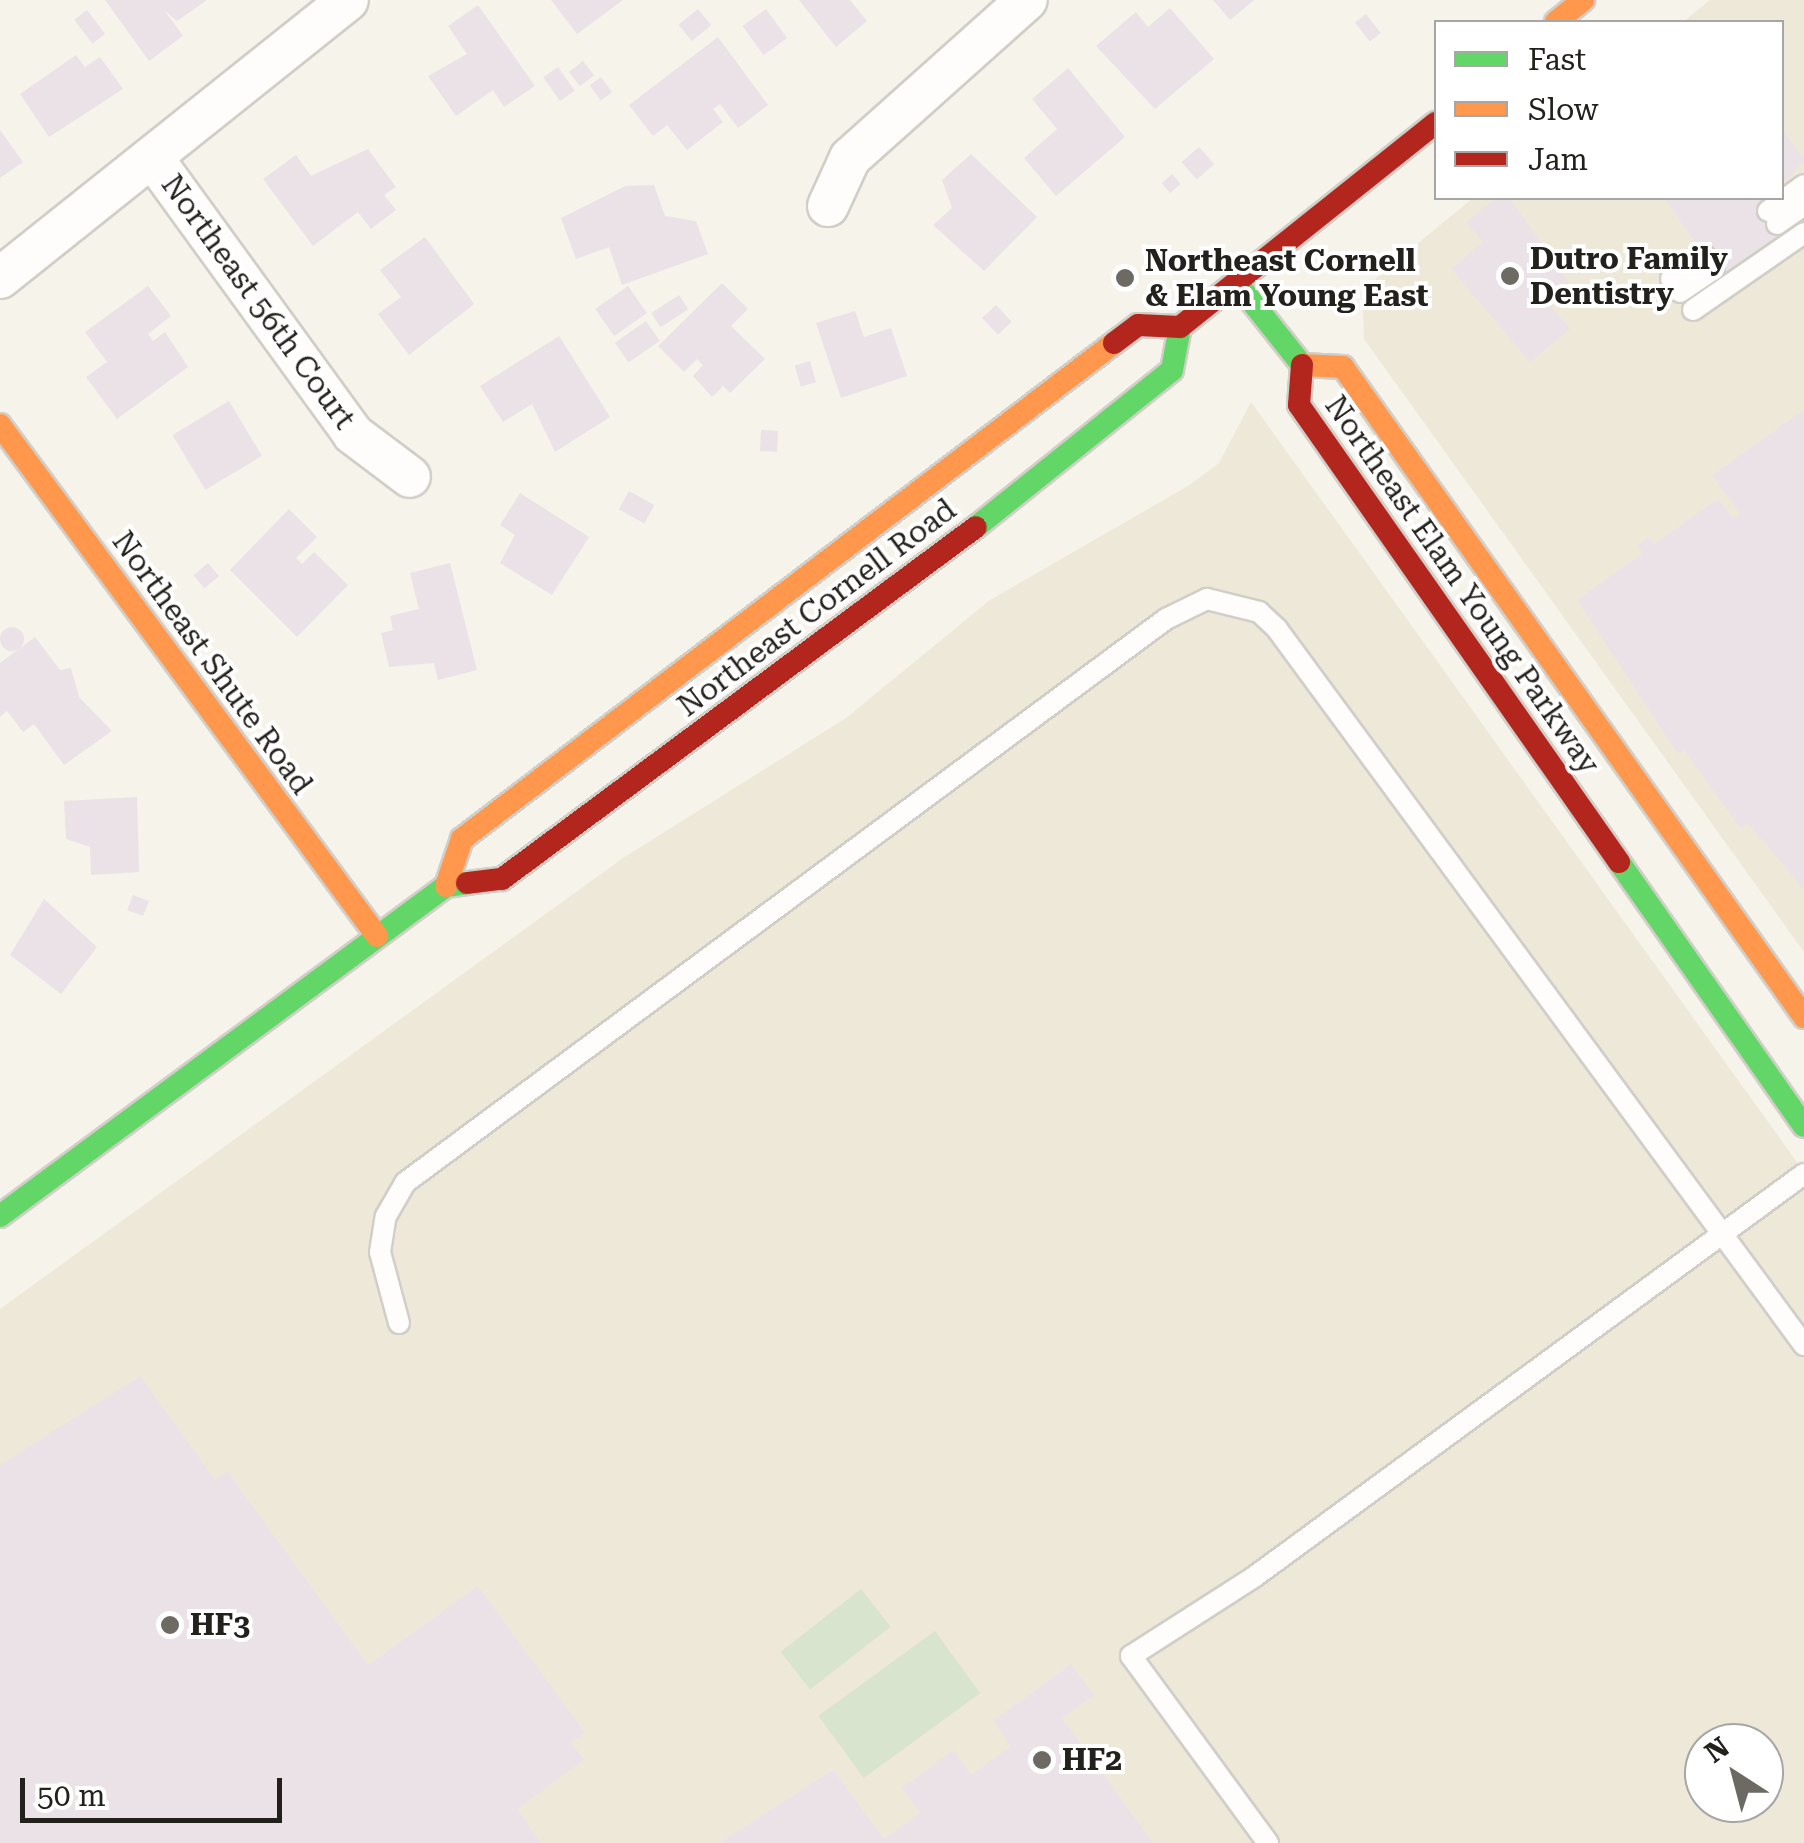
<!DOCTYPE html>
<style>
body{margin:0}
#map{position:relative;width:1804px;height:1843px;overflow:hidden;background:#f6f3eb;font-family:"Roboto Serif",serif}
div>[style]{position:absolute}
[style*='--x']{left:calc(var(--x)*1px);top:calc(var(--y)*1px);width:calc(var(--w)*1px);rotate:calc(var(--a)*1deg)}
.built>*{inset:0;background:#eee8d8}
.green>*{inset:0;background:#d8e4ce;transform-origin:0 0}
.building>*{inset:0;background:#eae2e7;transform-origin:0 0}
.round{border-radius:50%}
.roads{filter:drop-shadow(2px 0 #d1cec8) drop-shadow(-2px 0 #d1cec8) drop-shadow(0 2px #d1cec8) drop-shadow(0 -2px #d1cec8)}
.lane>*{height:20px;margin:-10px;padding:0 10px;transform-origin:10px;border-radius:10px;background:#fefdfc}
.street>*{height:40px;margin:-20px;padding:0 20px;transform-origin:20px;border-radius:20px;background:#fefdfc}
.fast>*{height:22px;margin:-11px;padding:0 11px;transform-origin:11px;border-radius:11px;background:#63d668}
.slow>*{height:22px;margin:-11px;padding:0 11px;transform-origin:11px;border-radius:11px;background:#ff974d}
.jam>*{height:22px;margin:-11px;padding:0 11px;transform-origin:11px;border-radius:11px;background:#b3261e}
.dots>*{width:28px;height:28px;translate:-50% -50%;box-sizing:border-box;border:5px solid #fff;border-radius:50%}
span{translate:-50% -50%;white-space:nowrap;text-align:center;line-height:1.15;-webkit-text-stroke:8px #fff;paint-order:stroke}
.poi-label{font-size:30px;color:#23211c;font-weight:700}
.left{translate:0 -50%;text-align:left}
.street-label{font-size:30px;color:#23211c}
.legend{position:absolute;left:1434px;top:20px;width:350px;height:180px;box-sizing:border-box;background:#fff;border:2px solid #a7a6a4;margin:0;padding:12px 18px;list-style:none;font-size:30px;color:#23211c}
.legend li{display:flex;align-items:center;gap:20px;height:50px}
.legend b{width:50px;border:2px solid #a7a6a4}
.north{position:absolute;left:1684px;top:1723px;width:100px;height:100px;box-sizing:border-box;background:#fff;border:2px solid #a7a6a4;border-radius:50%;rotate:324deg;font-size:28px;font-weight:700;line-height:40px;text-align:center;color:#23211c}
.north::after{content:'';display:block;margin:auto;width:35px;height:45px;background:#6d6a64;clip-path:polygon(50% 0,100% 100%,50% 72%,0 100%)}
.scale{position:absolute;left:20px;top:1778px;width:262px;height:45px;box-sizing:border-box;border:5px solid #23211c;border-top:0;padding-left:12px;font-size:30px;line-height:35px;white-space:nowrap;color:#23211c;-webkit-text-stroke:8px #fff;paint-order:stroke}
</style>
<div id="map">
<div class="built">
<i style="clip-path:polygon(1710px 0,1804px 0,1804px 952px,1364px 339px,1363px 308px,1377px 277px,1473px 198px,1782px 198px,1782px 22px,1683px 22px)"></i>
<i style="clip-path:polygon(evenodd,1251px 402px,1804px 1172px,1804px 1843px,0 1843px,0 1309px,623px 858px,846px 718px,990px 600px,1188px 486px,1219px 463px,1251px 402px,1704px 1743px,1764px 1743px,1764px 1803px,1704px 1803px,1704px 1743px)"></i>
</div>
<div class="green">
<i style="left:861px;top:1589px;width:48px;height:102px;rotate:52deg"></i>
<i style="left:935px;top:1631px;width:77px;height:144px;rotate:54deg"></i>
</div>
<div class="building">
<i style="clip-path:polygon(105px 0,207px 0,177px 21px,165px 11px,183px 36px,149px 61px)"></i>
<i style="clip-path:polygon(551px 0,623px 0,577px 34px)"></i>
<i style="clip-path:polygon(799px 0,850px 0,867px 21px,836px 47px)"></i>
<i style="clip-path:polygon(1213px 0,1254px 0,1230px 20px)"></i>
<i style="clip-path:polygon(478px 5px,535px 86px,504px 107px,493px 90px,456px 116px,428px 76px,467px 54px,448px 26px)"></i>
<i style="clip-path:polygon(1170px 8px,1214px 59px,1155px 109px,1096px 46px,1136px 12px,1148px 27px)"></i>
<i style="left:698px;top:9px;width:21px;height:25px;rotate:51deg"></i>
<i style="left:766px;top:9px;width:36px;height:29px;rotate:54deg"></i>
<i style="left:87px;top:10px;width:30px;height:16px;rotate:53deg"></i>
<i style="left:1366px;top:14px;width:24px;height:14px;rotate:52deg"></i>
<i style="clip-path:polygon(718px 37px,768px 105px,738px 128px,720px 104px,713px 109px,723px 122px,687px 150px,667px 125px,653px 136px,629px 105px)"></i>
<i style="clip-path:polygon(76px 55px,85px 67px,100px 57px,123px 89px,49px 137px,20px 94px)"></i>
<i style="left:583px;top:61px;width:18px;height:18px;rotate:52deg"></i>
<i style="left:558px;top:67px;width:29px;height:18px;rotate:55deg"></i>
<i style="clip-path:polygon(1068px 68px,1125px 137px,1056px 196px,1024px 158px,1057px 129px,1032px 99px)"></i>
<i style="left:601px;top:77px;width:19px;height:14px;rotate:54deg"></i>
<i style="clip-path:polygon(1782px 129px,1804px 160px,1782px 185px)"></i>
<i style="clip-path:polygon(0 130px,23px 162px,0 178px)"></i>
<i style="left:1199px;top:147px;width:23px;height:23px;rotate:49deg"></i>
<i style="clip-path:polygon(368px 149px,396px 187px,384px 195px,396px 210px,371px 229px,358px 212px,313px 246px,263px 179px,296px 155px,311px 176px)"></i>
<i style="clip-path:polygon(971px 154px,1037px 217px,984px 271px,933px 225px,952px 208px,942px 180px)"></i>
<i style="left:1172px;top:174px;width:13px;height:14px;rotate:48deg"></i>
<i style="clip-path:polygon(654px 185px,665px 216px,696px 221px,708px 254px,622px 285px,609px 247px,576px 259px,561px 218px,625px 186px)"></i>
<i style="clip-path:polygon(1496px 198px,1510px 198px,1569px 283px,1547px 302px,1570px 329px,1530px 362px,1451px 269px,1483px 242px,1466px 222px)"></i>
<i style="clip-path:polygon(1664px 198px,1764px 198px,1786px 235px,1722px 280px)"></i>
<i style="clip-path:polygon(425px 237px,474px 304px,409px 355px,378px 314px,401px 297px,380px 270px)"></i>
<i style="clip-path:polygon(722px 283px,748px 309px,731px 326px,765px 359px,730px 393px,723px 386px,712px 397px,693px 376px,703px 365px,697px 359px,684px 372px,658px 346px)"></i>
<i style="clip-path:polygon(148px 286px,171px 316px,148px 334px,153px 341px,165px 332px,188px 367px,117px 419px,86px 377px,107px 362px,85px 332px)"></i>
<i style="left:628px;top:286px;width:33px;height:40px;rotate:55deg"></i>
<i style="left:679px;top:295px;width:17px;height:33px;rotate:57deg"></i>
<i style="left:996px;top:305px;width:23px;height:19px;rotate:47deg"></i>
<i style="clip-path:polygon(855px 311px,864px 337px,891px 328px,907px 376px,841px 398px,816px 323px)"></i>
<i style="left:646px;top:321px;width:24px;height:38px;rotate:55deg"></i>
<i style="clip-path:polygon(559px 336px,610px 417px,555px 452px,532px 404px,503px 422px,480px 386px)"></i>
<i style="left:810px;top:361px;width:22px;height:16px;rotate:74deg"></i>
<i style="left:229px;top:401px;width:64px;height:66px;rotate:59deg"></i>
<i style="clip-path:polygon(1804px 410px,1804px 890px,1748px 823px,1740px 828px,1684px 750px,1678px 754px,1577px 600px,1643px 553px,1637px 546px,1649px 537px,1654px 544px,1718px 499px,1733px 519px,1740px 514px,1712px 475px)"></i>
<i style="left:761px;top:430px;width:17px;height:21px;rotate:3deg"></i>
<i style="left:629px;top:491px;width:29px;height:21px;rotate:29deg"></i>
<i style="clip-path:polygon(520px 493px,589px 537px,552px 595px,500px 563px,515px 535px,500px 525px)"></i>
<i style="clip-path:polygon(289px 509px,317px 537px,296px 558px,302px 564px,314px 552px,348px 585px,297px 637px,230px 570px)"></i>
<i style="left:208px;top:563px;width:17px;height:19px;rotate:50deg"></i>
<i style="clip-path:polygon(450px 563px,477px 670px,438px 680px,434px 663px,389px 667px,381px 633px,393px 630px,390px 616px,419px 609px,410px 573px)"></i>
<i class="round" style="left:0;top:627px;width:24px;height:24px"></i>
<i style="clip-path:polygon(35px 637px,60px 670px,71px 668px,79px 697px,112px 731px,64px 765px,34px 724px,23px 732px,7px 711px,0 717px,0 663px)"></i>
<i style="clip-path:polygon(137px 797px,139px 872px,91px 875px,90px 847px,66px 839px,64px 801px)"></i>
<i style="left:133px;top:895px;width:17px;height:16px;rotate:21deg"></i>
<i style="clip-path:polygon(44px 899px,97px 947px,61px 994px,10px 955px)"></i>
<i style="clip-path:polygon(140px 1376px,215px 1480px,227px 1471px,368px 1665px,478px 1586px,585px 1733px,571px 1743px,584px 1760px,517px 1809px,541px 1843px,0 1843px,0 1465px)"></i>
<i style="clip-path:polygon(1071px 1664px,1094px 1695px,1062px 1718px,1153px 1843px,720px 1843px,833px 1770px,884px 1839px,920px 1813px,902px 1788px,953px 1750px,971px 1775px,1011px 1746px,993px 1721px)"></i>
</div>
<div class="roads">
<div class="lane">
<i style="--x:1768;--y:211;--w:44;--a:-35.8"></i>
<i style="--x:1777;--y:224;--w:33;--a:-35"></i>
<i style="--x:1671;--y:279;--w:41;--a:-34.1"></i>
<i style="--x:1680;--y:292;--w:41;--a:-34.1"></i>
<i style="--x:1693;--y:310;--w:135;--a:-34.7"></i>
<i style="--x:399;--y:1323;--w:73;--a:-105"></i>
<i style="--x:380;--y:1252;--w:36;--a:-81"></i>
<i style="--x:386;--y:1216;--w:39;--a:-60"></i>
<i style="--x:406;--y:1182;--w:946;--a:-36.53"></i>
<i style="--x:1166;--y:619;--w:46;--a:-26"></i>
<i style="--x:1207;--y:599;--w:54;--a:14"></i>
<i style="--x:1259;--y:612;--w:25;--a:43"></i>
<i style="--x:1277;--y:629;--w:889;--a:53.65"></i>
<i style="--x:1268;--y:1843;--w:232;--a:-126.2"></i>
<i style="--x:1131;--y:1656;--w:146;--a:-32.7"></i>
<i style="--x:1254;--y:1577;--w:682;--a:-36.23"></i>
</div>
<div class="street">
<i style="--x:155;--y:161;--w:337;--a:54"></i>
<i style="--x:353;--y:434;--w:71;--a:37"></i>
<i style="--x:828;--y:206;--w:53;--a:-65.4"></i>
<i style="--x:850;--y:158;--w:237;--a:-41.8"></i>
<i style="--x:0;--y:278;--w:445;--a:-38.6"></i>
</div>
<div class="fast">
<i style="--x:1237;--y:283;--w:105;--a:51.6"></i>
<i style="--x:976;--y:527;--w:251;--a:-38.7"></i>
<i style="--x:1172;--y:370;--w:44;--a:-79.5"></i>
<i style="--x:1619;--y:862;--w:322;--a:55"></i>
<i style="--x:0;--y:1216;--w:555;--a:-36.5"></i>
<i style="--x:446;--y:886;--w:21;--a:-8"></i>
</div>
<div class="slow">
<i style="--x:1556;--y:22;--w:35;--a:-39"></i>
<i style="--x:1302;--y:365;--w:41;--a:2.8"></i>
<i style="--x:1343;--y:367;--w:797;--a:54.65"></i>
<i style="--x:0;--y:425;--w:635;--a:53.58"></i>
<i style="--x:446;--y:886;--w:50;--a:-71.2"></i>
<i style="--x:462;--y:839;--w:819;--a:-37.26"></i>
</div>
<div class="jam">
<i style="--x:1114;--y:343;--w:30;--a:-37"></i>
<i style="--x:1138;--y:325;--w:42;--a:2.7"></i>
<i style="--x:1180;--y:327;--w:327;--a:-38.6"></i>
<i style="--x:1302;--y:365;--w:40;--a:94.3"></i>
<i style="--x:1299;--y:405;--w:558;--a:55"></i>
<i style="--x:467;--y:883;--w:35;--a:-7"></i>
<i style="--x:502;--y:879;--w:590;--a:-36.6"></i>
</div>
</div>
<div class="dots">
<i style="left:1510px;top:276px;background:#6d6a64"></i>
<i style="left:1125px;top:278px;background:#6d6a64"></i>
<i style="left:170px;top:1625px;background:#6d6a64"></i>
<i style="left:1042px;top:1760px;background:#6d6a64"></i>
</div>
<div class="poi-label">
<span class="left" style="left:1530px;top:276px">Dutro Family<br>Dentistry</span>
<span class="left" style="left:1145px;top:278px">Northeast Cornell<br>&amp; Elam Young East</span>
<span class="left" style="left:190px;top:1625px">HF3</span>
<span class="left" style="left:1062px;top:1760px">HF2</span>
</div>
<div class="street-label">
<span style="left:258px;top:302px;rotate:54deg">Northeast 56th Court</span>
<span style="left:1462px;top:585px;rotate:55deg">Northeast Elam Young Parkway</span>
<span style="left:817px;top:608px;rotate:-37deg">Northeast Cornell Road</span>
<span style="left:212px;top:663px;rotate:54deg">Northeast Shute Road</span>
</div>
<ul class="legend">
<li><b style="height:12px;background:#63d668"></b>Fast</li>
<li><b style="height:12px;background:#ff974d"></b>Slow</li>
<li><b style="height:12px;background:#b3261e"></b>Jam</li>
</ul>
<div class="north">N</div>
<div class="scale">50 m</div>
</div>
